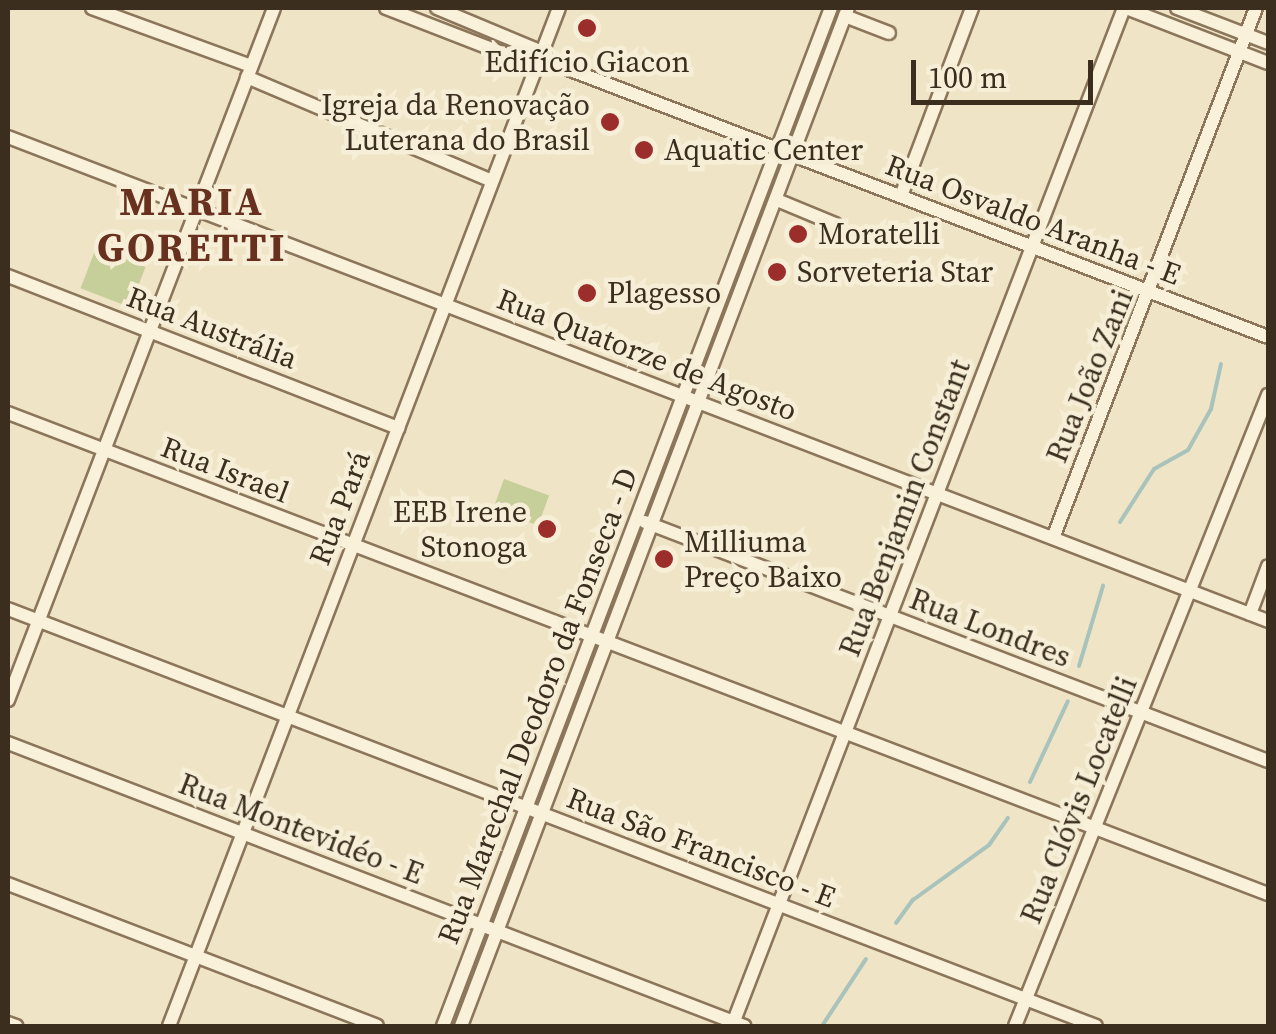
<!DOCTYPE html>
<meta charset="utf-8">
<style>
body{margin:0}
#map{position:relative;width:1276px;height:1034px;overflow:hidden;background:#efe4c6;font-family:"Source Serif 4",serif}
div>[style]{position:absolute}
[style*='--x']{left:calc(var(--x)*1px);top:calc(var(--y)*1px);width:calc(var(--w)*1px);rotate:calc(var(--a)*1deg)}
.green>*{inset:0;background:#c6ce99;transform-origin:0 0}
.stream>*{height:4px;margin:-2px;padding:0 2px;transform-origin:2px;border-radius:2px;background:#a7c3bc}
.roads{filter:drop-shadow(2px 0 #8b765b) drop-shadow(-2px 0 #8b765b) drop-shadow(0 2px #8b765b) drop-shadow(0 -2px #8b765b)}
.minor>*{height:12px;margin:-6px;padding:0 6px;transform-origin:6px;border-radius:6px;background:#f9f1da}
.dots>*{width:28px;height:28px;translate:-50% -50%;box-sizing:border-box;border:5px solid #f6eed6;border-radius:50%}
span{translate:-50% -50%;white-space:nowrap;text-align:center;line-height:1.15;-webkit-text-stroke:9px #f6eed6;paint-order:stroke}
.poi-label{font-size:30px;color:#3b2e1f}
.right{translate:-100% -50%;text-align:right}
.left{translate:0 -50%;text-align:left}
.street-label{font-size:30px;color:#3b2e1f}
.district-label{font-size:40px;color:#68301e;font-weight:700;letter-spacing:2.5px}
.frame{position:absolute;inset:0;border:10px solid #3b2e1f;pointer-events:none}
.scale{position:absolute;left:911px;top:60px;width:182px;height:45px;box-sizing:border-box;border:5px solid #3b2e1f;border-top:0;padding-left:12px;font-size:30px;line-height:35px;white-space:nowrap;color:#3b2e1f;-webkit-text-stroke:8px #f6eed6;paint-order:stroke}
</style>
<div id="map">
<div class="green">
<i style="left:96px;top:248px;width:53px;height:43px;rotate:21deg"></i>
<i style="left:504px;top:479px;width:48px;height:32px;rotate:20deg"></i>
</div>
<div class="stream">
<i style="--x:1120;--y:522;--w:63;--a:-57.3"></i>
<i style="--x:1154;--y:469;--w:39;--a:-29"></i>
<i style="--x:1188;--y:450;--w:47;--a:-60.7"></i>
<i style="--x:1211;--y:409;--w:46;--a:-77.5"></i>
<i style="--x:1079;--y:666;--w:84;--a:-73.3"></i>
<i style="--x:1030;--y:782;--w:89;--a:-64.9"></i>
<i style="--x:896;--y:923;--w:29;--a:-54"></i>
<i style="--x:913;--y:900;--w:94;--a:-35.9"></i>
<i style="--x:989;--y:845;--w:33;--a:-55"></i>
<i style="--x:822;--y:1026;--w:80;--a:-56.7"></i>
</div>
<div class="roads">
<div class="minor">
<i style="--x:92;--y:8;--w:169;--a:20"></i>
<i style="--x:386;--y:8;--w:138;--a:21.2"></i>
<i style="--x:515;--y:58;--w:40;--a:8.5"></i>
<i style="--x:555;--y:64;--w:763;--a:20.95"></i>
<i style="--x:437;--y:8;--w:119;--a:22.7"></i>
<i style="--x:1126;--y:8;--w:152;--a:21.2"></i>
<i style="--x:1177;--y:8;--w:97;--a:21"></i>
<i style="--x:845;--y:16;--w:47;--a:21.1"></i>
<i style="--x:247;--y:77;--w:266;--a:23"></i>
<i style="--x:8;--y:137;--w:1350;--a:21.01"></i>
<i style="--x:901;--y:196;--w:201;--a:-69.3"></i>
<i style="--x:777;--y:200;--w:63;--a:22.5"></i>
<i style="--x:8;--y:276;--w:419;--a:21.3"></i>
<i style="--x:8;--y:413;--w:1349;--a:20.89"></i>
<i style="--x:645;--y:522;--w:667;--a:20.99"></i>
<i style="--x:1053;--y:538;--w:568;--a:-69.04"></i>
<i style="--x:8;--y:609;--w:1165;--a:20.97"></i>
<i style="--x:1250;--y:614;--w:51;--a:-69.4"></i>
<i style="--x:8;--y:700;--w:741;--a:-68.97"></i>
<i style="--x:8;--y:743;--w:789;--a:21.03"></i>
<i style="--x:8;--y:884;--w:395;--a:21"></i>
<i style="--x:8;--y:1023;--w:9;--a:21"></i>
<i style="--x:169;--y:1026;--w:1090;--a:-69.04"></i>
<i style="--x:443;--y:1026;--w:1089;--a:-69.14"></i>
<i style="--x:461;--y:1026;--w:1089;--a:-69.19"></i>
<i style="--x:732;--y:1026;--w:1091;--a:-68.94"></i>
<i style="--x:1015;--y:1026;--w:680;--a:-68.15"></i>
</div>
</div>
<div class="dots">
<i style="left:587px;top:28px;background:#9b2d2a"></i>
<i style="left:610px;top:122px;background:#9b2d2a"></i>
<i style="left:644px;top:150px;background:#9b2d2a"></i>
<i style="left:798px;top:234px;background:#9b2d2a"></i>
<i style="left:777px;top:272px;background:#9b2d2a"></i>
<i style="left:587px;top:293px;background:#9b2d2a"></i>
<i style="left:547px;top:529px;background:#9b2d2a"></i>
<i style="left:664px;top:559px;background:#9b2d2a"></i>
</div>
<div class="poi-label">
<span style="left:587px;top:62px">Edifício Giacon</span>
<span class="right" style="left:590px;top:122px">Igreja da Renovação<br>Luterana do Brasil</span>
<span class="left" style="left:664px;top:150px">Aquatic Center</span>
<span class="left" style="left:818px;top:234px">Moratelli</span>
<span class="left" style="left:797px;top:272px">Sorveteria Star</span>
<span class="left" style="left:607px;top:293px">Plagesso</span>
<span class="right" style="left:527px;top:529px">EEB Irene<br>Stonoga</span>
<span class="left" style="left:684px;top:559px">Milliuma<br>Preço Baixo</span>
</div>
<div class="street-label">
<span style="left:1033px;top:220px;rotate:21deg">Rua Osvaldo Aranha - E</span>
<span style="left:212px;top:328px;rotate:21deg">Rua Austrália</span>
<span style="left:647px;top:355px;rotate:21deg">Rua Quatorze de Agosto</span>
<span style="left:1090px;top:376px;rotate:-68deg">Rua João Zani</span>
<span style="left:225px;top:470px;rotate:21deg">Rua Israel</span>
<span style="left:340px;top:508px;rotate:-69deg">Rua Pará</span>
<span style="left:905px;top:508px;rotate:-69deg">Rua Benjamin Constant</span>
<span style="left:990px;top:628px;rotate:21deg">Rua Londres</span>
<span style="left:538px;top:706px;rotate:-69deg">Rua Marechal Deodoro da Fonseca - D</span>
<span style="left:1079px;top:800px;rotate:-68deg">Rua Clóvis Locatelli</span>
<span style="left:301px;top:829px;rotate:21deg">Rua Montevidéo - E</span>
<span style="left:701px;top:848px;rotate:21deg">Rua São Francisco - E</span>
</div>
<div class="district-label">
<span style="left:192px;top:224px">MARIA<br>GORETTI</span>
</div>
<div class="frame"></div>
<div class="scale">100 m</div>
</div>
